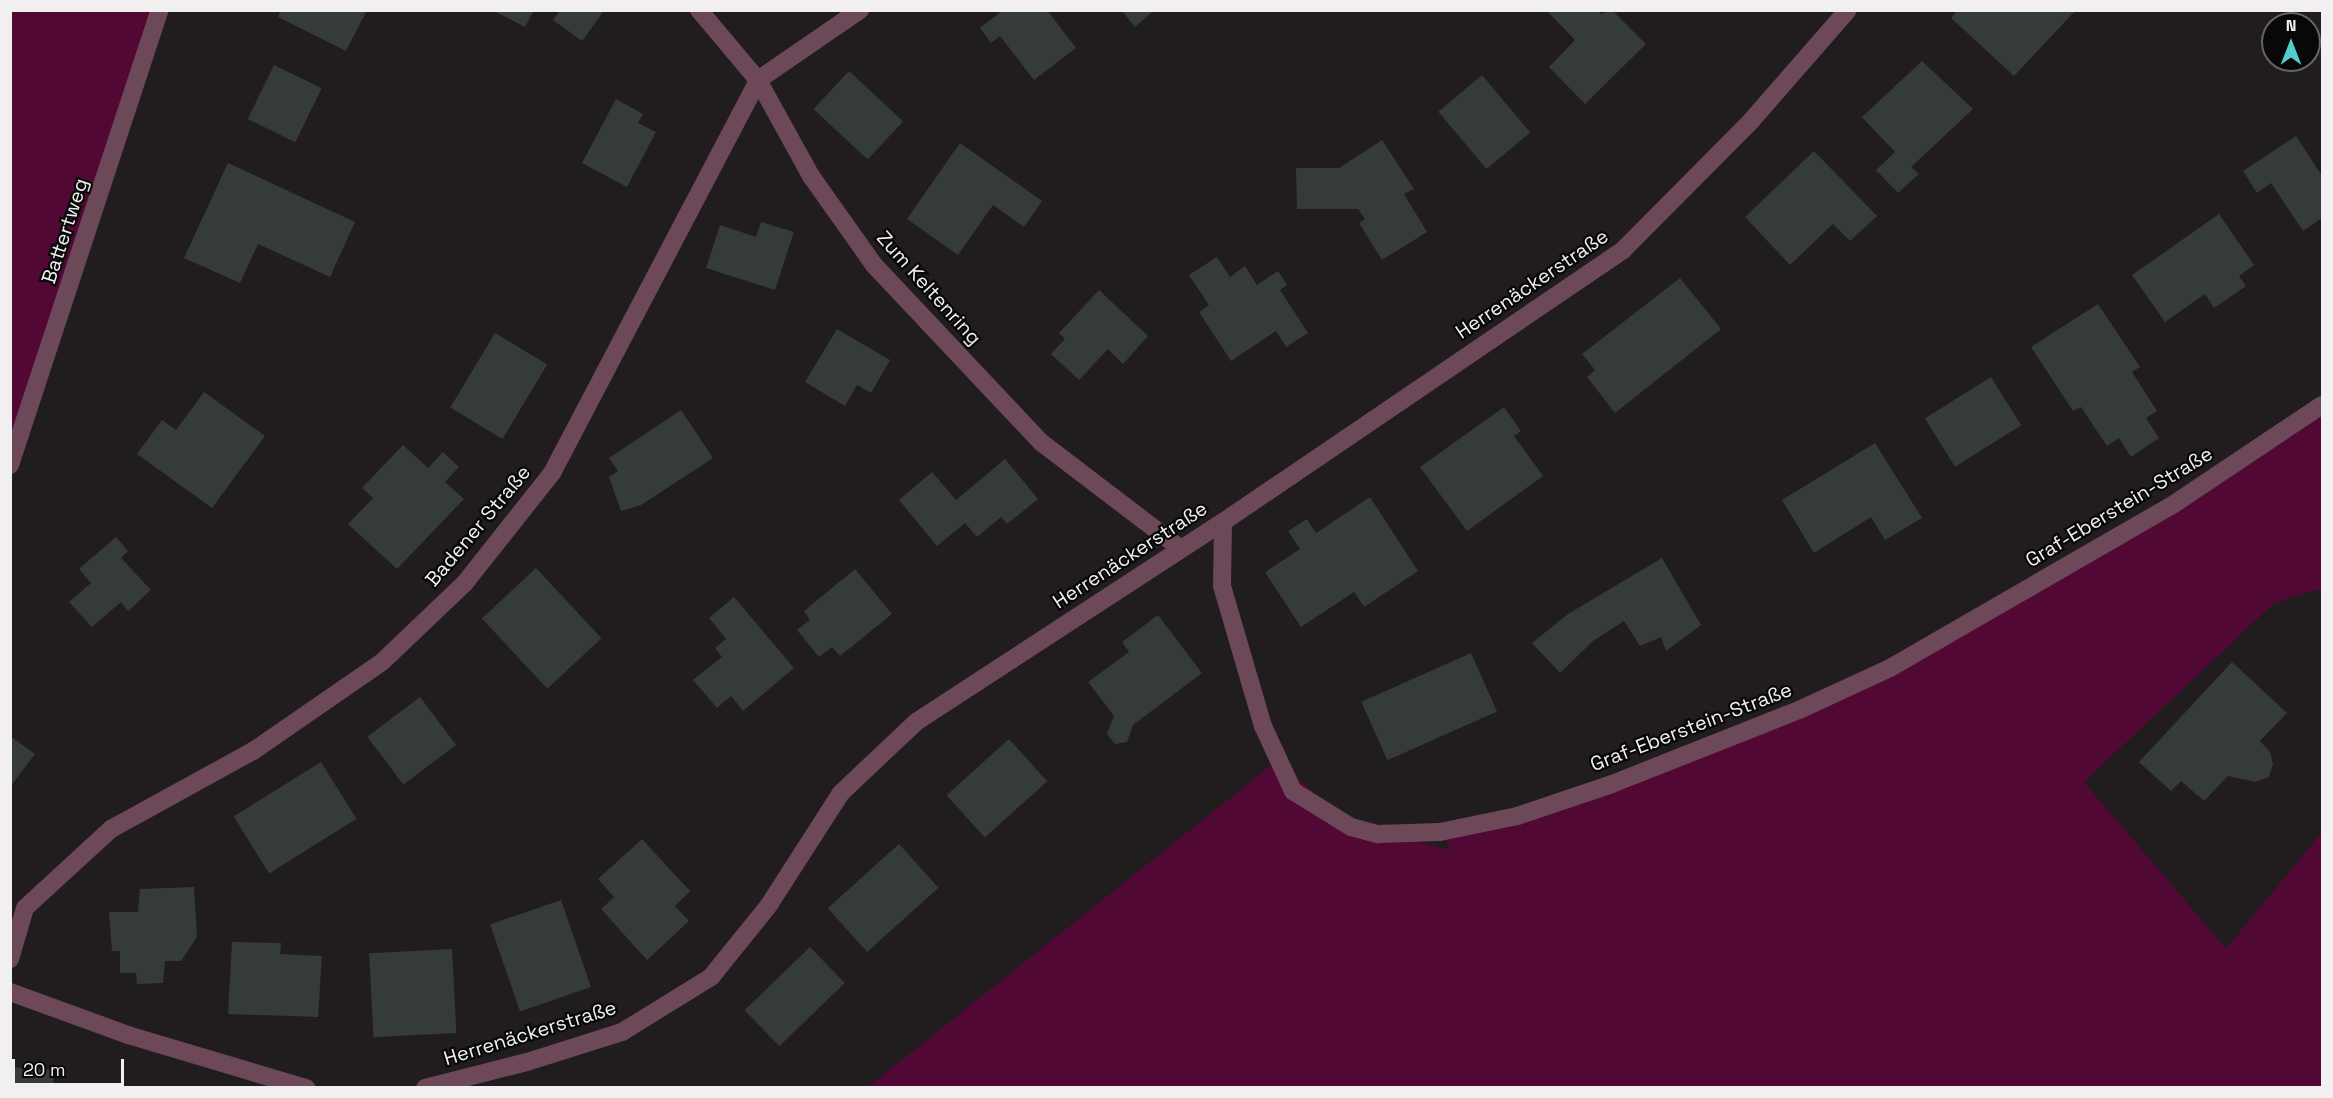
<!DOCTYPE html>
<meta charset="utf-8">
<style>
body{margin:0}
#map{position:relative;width:2333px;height:1098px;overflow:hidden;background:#211d1e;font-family:"Space Grotesk",sans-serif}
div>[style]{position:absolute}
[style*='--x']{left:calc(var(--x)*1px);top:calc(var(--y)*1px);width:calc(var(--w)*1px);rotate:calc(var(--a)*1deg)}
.green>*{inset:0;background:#520835}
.building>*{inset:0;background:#353a3a;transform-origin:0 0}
.lane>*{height:18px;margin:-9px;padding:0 9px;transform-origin:9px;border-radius:9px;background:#6c4858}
.street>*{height:18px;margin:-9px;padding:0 9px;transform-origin:9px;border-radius:9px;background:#6c4858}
span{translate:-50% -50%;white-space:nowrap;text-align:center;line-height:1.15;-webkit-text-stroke:4.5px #090808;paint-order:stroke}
.street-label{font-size:20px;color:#f2eff0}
.frame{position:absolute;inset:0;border:12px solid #f2eff0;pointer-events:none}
.north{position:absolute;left:2261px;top:12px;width:60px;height:60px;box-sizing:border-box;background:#090808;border:2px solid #666465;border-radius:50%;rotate:0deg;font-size:16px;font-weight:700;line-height:24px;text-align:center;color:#f2eff0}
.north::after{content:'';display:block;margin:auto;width:21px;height:27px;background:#52cdce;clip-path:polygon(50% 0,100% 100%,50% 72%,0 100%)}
.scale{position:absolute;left:12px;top:1059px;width:112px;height:27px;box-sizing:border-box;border:3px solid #f2eff0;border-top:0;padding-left:8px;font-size:18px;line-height:21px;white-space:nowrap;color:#f2eff0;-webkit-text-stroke:4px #090808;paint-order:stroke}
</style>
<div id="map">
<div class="green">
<i style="clip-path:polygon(11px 11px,160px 11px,11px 465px)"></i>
<i style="clip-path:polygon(2322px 405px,2322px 588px,2274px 603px,2084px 782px,2226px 949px,2322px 832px,2322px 1087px,867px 1088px,1278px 760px,1351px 827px,1452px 850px,1440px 832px,1517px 816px,1890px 668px)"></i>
</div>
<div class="building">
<i style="clip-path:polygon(281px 10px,367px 10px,346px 51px,278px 17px)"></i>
<i style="clip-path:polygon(492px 10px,534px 10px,525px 27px)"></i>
<i style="clip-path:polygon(560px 10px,602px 10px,603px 12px,582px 41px,553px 20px)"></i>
<i style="clip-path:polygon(1003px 10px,1047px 10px,1076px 48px,1034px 80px,1000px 36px,991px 43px,980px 28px)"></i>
<i style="clip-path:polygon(1121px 10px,1154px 10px,1135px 27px)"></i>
<i style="clip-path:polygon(1546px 10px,1597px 10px,1601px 14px,1612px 10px,1646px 44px,1585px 104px,1549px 67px,1575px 40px)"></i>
<i style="clip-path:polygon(1958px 10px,2076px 10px,2014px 76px,1951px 18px)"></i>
<i style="clip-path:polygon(1922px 61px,1973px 109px,1911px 167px,1919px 174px,1898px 193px,1876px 170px,1895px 152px,1862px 117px)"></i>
<i style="left:274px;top:65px;width:53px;height:60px;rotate:26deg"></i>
<i style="left:849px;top:71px;width:74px;height:52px;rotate:43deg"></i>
<i style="left:1482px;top:75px;width:75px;height:57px;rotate:50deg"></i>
<i style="clip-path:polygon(616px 99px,643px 114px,638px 123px,656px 132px,627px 187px,582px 163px)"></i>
<i style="clip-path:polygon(2296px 136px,2322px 176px,2322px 218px,2303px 231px,2271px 183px,2257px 193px,2243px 171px)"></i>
<i style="clip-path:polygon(1382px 140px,1414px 189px,1404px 194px,1427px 232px,1382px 260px,1359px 223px,1365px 219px,1358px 209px,1297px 209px,1296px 168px,1339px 168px)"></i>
<i style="clip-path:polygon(960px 143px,1042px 201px,1024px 227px,993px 205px,958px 255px,907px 219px)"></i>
<i style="clip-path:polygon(1814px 151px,1877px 216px,1850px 241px,1833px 224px,1790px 265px,1745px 217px)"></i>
<i style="clip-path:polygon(228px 163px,355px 222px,330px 277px,258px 244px,240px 283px,184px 258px)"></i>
<i style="clip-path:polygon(2219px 214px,2254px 265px,2239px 276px,2246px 286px,2214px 308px,2205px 294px,2165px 322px,2132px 275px)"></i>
<i style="clip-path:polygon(761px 222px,794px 232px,775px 290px,706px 268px,720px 225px,756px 237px)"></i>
<i style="clip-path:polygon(1217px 257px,1230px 277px,1245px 266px,1257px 285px,1278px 271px,1287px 285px,1280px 290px,1308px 333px,1286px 347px,1276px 331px,1231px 361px,1199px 312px,1209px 305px,1189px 275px)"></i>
<i style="clip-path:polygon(1680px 278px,1721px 329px,1615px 413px,1587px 377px,1595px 370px,1582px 354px)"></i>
<i style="clip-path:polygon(1099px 290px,1148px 336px,1123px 364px,1108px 349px,1079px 380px,1051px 354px,1065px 339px,1059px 333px)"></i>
<i style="clip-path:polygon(2098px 304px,2140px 367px,2132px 372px,2157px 411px,2146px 418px,2159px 438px,2131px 457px,2119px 438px,2107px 446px,2081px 407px,2073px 411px,2031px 347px)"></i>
<i style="clip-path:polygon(837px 329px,890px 360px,871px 393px,857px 385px,845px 406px,805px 382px)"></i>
<i style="left:495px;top:333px;width:61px;height:87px;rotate:31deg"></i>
<i style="left:1991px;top:377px;width:57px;height:78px;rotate:58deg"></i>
<i style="clip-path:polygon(204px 392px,265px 436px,212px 508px,137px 454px,162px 420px,176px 430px)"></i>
<i style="clip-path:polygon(1504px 407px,1521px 431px,1514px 436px,1543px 476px,1467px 531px,1420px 467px)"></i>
<i style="clip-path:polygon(681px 410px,713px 458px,641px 505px,621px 511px,609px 477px,618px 471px,609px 458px)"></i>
<i style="clip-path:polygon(1875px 443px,1922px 518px,1885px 540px,1871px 517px,1814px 553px,1782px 500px)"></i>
<i style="clip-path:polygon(403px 445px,428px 468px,443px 452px,459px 467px,445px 482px,464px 499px,397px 569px,348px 524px,373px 498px,362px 488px)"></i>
<i style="clip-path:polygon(1005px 459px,1038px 499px,1007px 524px,1001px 517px,977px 537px,965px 523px,937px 546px,899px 500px,932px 472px,956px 500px)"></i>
<i style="clip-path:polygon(1370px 497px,1418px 571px,1364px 607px,1354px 592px,1301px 627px,1265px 572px,1300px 549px,1288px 531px,1307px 519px,1316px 533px)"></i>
<i style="clip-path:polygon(116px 537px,128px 551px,121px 558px,151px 590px,128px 611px,121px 602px,92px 627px,69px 602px,91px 583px,79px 569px)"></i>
<i style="clip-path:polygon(1662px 558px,1701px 625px,1666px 651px,1661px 637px,1640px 646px,1624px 621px,1593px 641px,1560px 673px,1532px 643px,1568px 614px)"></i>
<i style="left:536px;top:568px;width:96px;height:74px;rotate:47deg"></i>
<i style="clip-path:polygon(855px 569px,892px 614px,840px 656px,832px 647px,819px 657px,797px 630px,810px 620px,804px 611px)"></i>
<i style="clip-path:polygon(734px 597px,794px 668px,743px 711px,731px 696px,717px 708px,693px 680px,722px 657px,715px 648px,726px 639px,709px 618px)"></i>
<i style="clip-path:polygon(1158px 615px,1202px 673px,1133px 725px,1127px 742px,1115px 744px,1107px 734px,1114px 716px,1088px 682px,1129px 652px,1122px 642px)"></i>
<i style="left:1471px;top:653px;width:64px;height:120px;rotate:66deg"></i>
<i style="clip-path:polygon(2232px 662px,2287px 713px,2260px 741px,2270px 752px,2273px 764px,2269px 777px,2255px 782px,2228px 776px,2204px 801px,2181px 781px,2171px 791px,2139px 762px)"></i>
<i style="left:420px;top:697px;width:60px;height:66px;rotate:53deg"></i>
<i style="clip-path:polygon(10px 736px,35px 754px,10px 787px)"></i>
<i style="left:1009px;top:739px;width:57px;height:84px;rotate:48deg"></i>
<i style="left:321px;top:762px;width:67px;height:103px;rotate:58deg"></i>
<i style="clip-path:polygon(642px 839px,690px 891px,675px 906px,689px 921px,647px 960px,601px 909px,614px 897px,598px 879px)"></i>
<i style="left:899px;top:844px;width:59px;height:96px;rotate:48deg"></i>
<i style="clip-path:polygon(194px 887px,197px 937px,181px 961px,165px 961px,163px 983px,137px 984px,136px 973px,120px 973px,120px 951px,112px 951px,109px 912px,138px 912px,140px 889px)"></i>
<i style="left:561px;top:900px;width:92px;height:75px;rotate:71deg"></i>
<i style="clip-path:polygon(232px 942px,281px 943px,280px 954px,322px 956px,318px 1017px,228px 1014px)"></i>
<i style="left:810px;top:947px;width:50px;height:91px;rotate:46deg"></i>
<i style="left:452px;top:949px;width:84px;height:83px;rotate:87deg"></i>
<i style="clip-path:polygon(10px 1067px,54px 1070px,53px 1088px,10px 1088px)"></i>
</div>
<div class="lane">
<i style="--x:10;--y:465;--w:479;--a:-71.8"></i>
</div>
<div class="street">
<i style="--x:699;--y:10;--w:92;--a:49.9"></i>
<i style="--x:758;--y:80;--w:110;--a:61.1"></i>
<i style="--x:811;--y:176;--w:109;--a:54.7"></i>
<i style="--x:874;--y:265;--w:245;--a:46.7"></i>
<i style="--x:1042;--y:443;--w:173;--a:37.3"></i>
<i style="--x:1223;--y:522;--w:64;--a:90.9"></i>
<i style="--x:1222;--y:586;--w:146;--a:73.7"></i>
<i style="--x:1263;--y:726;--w:72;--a:65.2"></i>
<i style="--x:1293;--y:791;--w:68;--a:31.8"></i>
<i style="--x:1351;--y:827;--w:28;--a:15"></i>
<i style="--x:1378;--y:834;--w:62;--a:-1.8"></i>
<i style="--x:1440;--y:832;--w:79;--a:-11.7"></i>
<i style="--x:1517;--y:816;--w:100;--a:-18.6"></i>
<i style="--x:1612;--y:784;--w:201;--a:-21.6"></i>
<i style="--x:1799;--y:710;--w:100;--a:-24.8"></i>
<i style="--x:1890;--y:668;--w:328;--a:-30"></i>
<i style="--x:2174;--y:504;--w:178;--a:-33.8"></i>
<i style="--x:10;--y:959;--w:53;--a:-73.6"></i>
<i style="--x:25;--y:908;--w:117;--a:-42.6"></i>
<i style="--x:111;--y:829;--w:162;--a:-28.8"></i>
<i style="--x:253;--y:751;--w:157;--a:-34.6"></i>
<i style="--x:382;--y:662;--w:113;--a:-43.6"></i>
<i style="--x:464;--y:584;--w:142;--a:-51.6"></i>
<i style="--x:552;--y:473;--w:444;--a:-62.3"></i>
<i style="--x:758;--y:80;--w:124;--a:-34.5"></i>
<i style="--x:10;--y:992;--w:126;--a:20"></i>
<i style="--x:128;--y:1035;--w:186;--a:16.6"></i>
<i style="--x:425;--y:1088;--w:105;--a:-14.3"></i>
<i style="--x:527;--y:1062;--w:100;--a:-17.5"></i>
<i style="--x:622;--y:1032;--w:105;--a:-31.7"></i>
<i style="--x:711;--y:977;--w:92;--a:-51.1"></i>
<i style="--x:769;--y:905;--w:133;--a:-57.3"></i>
<i style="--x:841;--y:793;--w:103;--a:-43.4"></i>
<i style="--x:916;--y:722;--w:366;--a:-33.1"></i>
<i style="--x:1223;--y:522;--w:484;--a:-34.2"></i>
<i style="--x:1623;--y:250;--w:182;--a:-45.2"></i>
<i style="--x:1751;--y:121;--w:147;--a:-48.9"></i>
</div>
<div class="street-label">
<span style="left:65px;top:231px;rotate:-72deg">Battertweg</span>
<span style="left:1532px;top:284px;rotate:-34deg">Herrenäckerstraße</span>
<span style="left:929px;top:288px;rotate:48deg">Zum Keltenring</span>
<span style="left:2119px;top:507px;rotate:-31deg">Graf-Eberstein-Straße</span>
<span style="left:478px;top:526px;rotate:-50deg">Badener Straße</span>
<span style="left:1130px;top:555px;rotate:-33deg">Herrenäckerstraße</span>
<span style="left:1691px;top:727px;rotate:-21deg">Graf-Eberstein-Straße</span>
<span style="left:530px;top:1033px;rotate:-17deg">Herrenäckerstraße</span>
</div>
<div class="frame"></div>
<div class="north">N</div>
<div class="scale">20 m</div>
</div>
